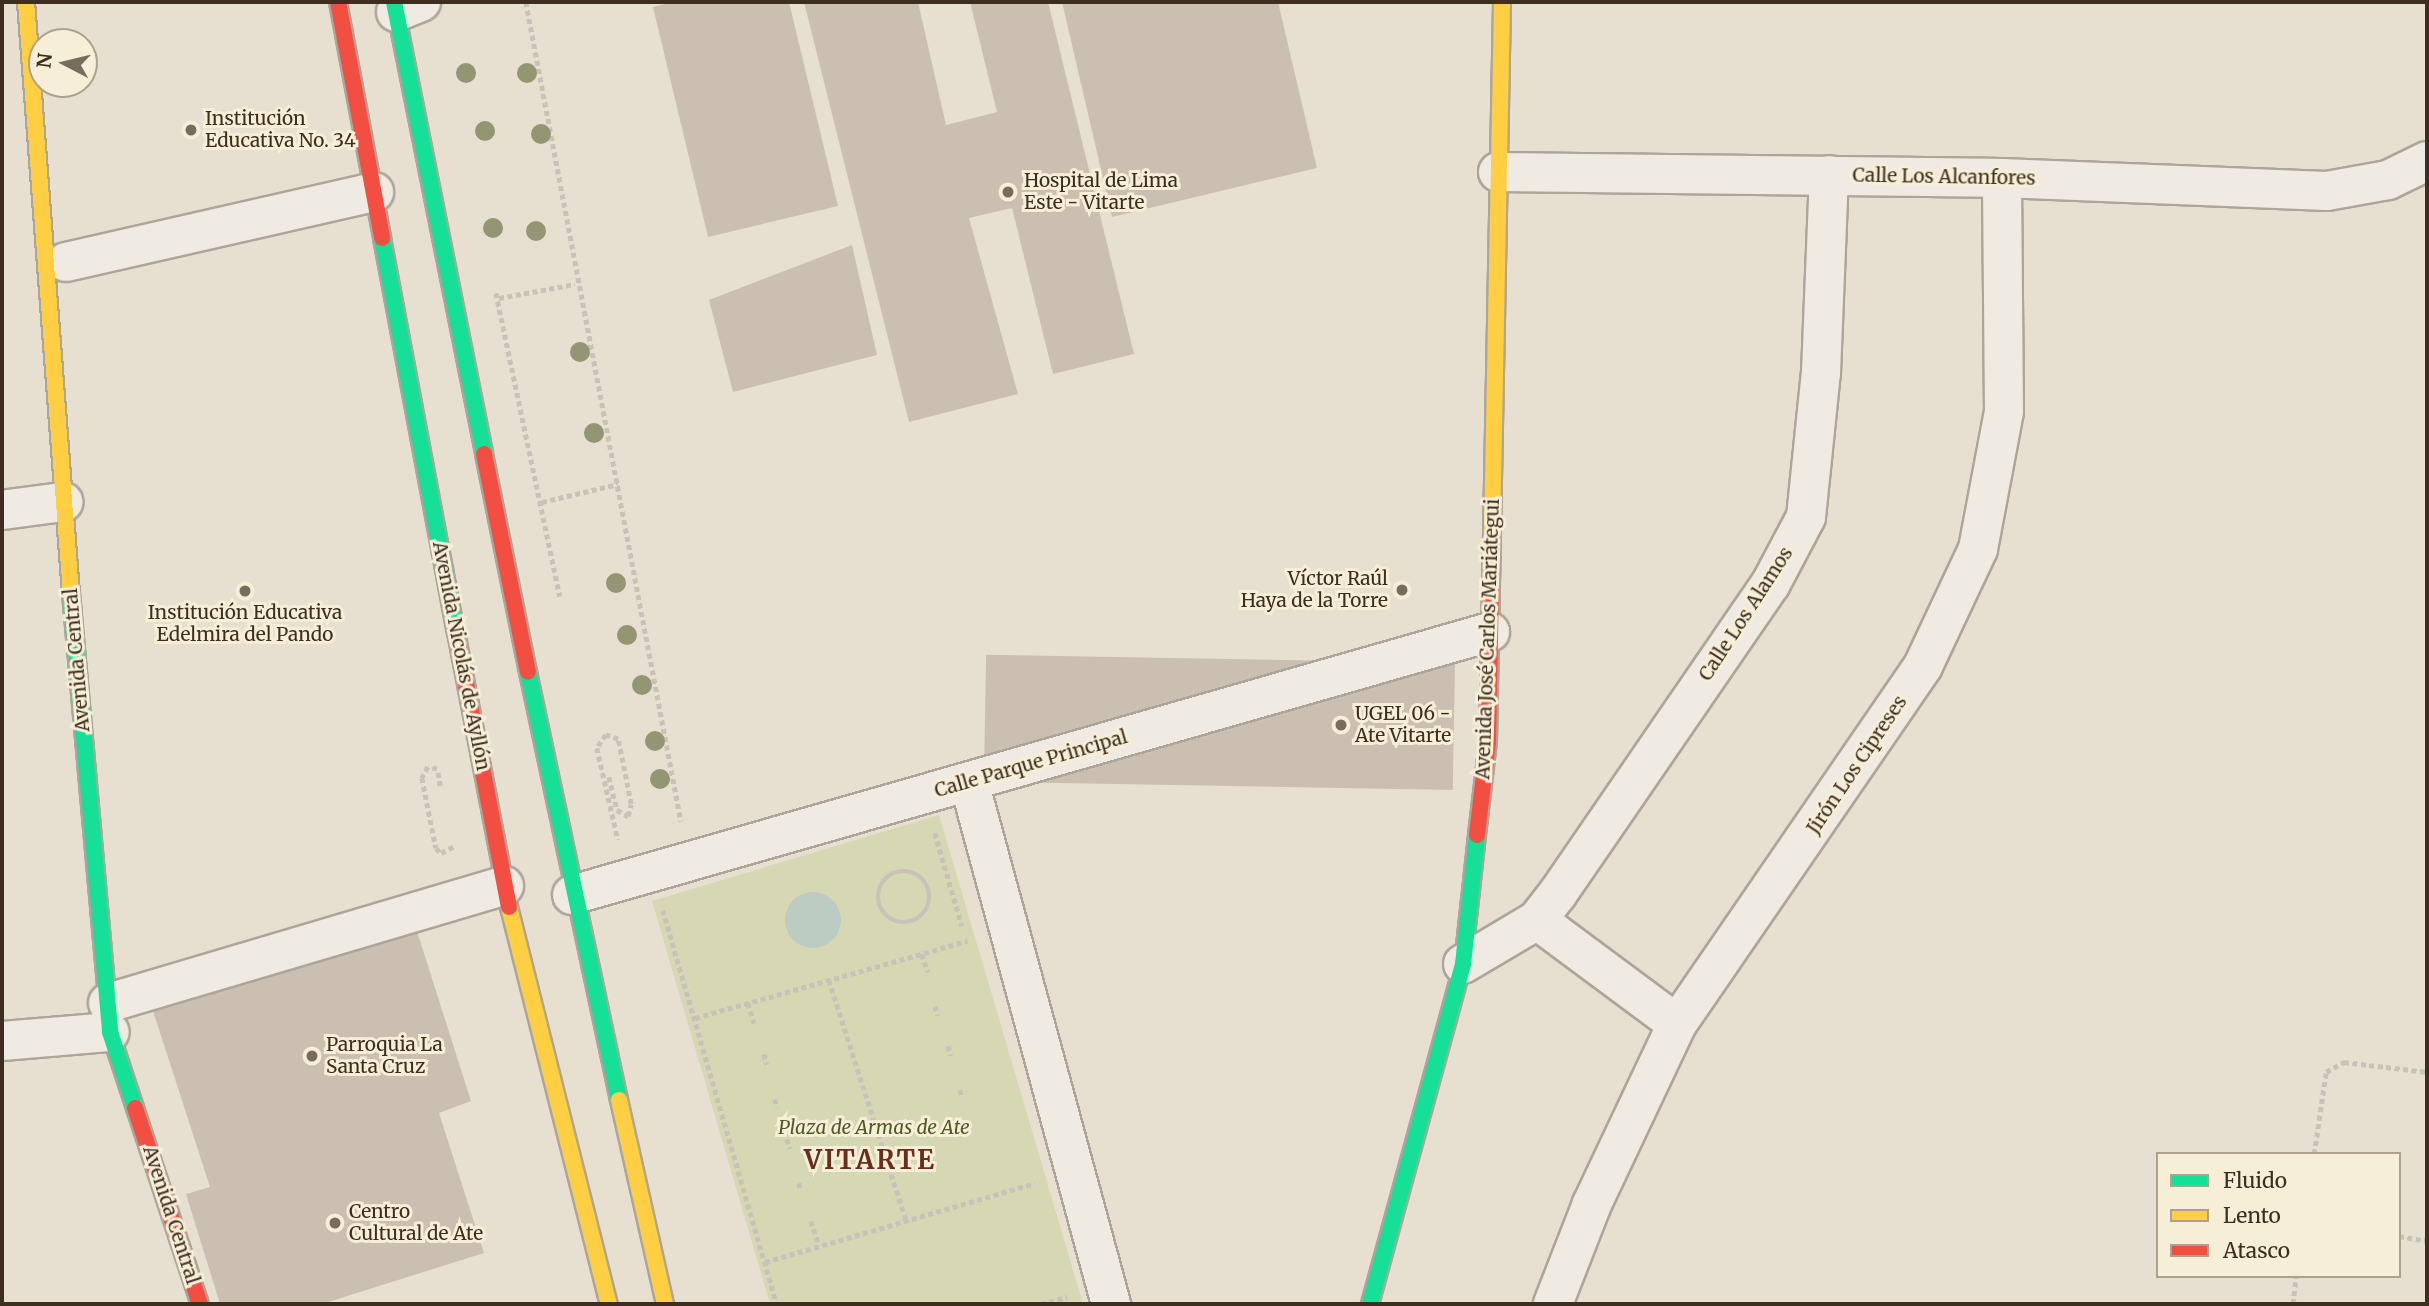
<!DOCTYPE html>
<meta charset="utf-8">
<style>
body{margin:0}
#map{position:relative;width:2429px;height:1306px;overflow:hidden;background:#e7e0d1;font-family:Merriweather,serif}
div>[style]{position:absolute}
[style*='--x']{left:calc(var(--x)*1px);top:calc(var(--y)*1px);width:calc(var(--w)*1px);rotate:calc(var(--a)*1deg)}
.green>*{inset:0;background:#d6d7b3}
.water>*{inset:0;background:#bcccc2}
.round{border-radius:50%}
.building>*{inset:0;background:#cbbfb2;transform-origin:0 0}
.path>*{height:4.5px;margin-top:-2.25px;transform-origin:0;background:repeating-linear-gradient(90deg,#c8c2b9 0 5px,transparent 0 8.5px)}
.path>.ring{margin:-2.25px;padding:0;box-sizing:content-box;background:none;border:4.5px solid #c8c2b9;border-radius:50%}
.roads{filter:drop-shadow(2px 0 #ada599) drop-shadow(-2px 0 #ada599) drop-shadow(0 2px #ada599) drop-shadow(0 -2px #ada599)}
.street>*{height:38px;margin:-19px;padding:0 19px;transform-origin:19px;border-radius:19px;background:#efebe3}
.fast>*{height:16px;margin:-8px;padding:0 8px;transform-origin:8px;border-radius:8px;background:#16e098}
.slow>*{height:16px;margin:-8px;padding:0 8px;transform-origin:8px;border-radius:8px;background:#ffcf43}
.jam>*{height:16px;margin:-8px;padding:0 8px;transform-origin:8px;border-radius:8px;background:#f24e42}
.trees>*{width:20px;height:20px;margin:-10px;border-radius:50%;background:#929673}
.dots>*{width:19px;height:19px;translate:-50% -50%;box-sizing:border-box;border:4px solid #f7eed8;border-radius:50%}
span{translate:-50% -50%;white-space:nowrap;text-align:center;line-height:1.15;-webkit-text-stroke:6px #f7eed8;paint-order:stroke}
.poi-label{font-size:19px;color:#3d2e20}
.left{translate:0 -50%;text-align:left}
.right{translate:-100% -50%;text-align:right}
.street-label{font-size:19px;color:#3d2e20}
.park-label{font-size:19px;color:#4d5a26;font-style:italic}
.district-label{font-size:26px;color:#6b2e1e;font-weight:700;letter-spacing:2px}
.frame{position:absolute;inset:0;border:4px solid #3d2e20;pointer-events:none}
.legend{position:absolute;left:2156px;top:1152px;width:245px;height:126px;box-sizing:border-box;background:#f7eed8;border:2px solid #ada18e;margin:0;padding:9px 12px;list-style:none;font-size:21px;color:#3d2e20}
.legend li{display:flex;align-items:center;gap:14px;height:35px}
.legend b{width:35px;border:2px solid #ada18e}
.north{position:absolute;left:28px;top:28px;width:70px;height:70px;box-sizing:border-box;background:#f7eed8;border:2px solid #ada18e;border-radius:50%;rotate:277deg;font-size:19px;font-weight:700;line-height:28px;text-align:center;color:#3d2e20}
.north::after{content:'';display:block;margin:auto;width:24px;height:32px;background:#786c5e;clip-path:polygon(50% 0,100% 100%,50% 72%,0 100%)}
</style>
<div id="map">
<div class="green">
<i style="clip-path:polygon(939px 815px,1083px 1304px,770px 1304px,652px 901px)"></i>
</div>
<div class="water">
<i class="round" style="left:785px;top:892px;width:56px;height:56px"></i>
</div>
<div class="building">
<i style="clip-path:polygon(673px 2px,789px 2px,838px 206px,708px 237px,653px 7px)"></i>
<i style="clip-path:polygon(804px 2px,918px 2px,946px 125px,997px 112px,970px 2px,1048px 2px,1134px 354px,1053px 374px,1012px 208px,969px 218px,1018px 394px,909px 422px)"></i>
<i style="clip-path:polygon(1062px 2px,1278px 2px,1317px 168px,1112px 217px)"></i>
<i style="clip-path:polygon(852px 245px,877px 355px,733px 392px,709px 300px)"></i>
<i style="left:1455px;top:663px;width:127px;height:469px;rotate:91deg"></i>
<i style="clip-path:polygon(415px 925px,471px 1101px,439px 1113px,484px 1253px,322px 1304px,220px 1304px,186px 1194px,210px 1187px,153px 1011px)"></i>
</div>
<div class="path">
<i style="--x:526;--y:2;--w:834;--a:79.28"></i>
<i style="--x:496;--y:293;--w:310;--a:78.1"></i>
<i style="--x:499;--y:298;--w:77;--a:-10.4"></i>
<i style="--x:542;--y:502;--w:78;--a:-13.3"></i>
<i style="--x:609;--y:777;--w:34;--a:76"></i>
<i style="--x:617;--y:810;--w:13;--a:29"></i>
<i style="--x:628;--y:816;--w:12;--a:-76"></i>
<i style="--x:631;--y:804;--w:66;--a:-101.3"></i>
<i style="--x:618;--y:739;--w:13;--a:-162"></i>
<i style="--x:606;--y:735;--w:16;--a:125"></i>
<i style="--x:597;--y:748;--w:94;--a:77.1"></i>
<i style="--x:440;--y:786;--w:17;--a:-100"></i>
<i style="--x:437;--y:769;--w:9;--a:-167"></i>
<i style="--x:428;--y:767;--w:13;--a:119"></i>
<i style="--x:422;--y:778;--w:71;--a:78.7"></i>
<i style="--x:436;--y:848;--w:7;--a:45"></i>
<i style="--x:441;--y:853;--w:15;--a:-28"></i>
<i style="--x:935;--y:833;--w:97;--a:73.8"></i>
<i class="ring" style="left:878px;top:871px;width:47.5px;height:47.5px"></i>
<i style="--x:663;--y:910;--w:410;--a:73.9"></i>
<i style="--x:922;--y:954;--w:19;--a:72"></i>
<i style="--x:829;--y:980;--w:252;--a:72.2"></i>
<i style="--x:748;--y:1003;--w:21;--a:73"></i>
<i style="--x:935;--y:1006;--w:10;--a:73"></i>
<i style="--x:695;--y:1018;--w:283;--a:-15.8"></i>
<i style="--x:948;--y:1046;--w:10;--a:73"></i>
<i style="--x:764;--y:1054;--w:11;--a:75"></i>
<i style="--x:960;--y:1090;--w:7;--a:74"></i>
<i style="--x:775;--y:1099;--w:9;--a:77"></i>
<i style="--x:787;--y:1139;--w:10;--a:73"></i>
<i style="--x:2314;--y:1154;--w:83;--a:-81.7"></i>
<i style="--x:2326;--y:1072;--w:21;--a:-29"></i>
<i style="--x:2344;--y:1062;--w:84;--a:6.9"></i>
<i style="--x:799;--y:1183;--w:7;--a:74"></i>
<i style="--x:811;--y:1221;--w:26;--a:72"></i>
<i style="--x:2399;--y:1236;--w:28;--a:10"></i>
<i style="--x:765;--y:1262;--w:281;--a:-16.3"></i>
<i style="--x:1041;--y:1304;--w:27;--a:-15"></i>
<i style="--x:2293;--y:1304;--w:28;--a:-84"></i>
</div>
<div class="roads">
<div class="street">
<i style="--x:396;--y:12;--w:27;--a:-22"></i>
<i style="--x:1498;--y:172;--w:504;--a:0.68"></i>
<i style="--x:2002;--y:178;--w:325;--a:2.3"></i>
<i style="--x:2327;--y:191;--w:62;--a:-10.2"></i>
<i style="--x:2388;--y:180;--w:43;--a:-26"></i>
<i style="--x:66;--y:262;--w:316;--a:-12.8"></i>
<i style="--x:2;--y:510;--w:62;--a:-7.5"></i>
<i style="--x:969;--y:782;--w:541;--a:74.78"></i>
<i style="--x:572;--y:895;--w:955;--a:-15.99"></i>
<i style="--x:1537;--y:920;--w:174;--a:36.6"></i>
<i style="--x:1463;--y:964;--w:86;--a:-30.7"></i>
<i style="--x:1537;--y:920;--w:34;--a:-52"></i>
<i style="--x:1558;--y:893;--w:374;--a:-55.5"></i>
<i style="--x:1770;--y:585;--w:77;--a:-62.1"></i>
<i style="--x:1806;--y:517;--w:145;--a:-84.1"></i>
<i style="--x:1821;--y:373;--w:198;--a:-87.7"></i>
<i style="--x:108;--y:1003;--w:413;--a:-16.5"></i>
<i style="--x:2;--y:1041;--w:108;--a:-4.8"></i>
<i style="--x:1553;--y:1304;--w:107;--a:-68.7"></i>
<i style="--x:1592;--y:1204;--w:199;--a:-64.7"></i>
<i style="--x:1677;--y:1024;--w:434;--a:-55.5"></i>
<i style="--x:1923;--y:666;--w:129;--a:-64.8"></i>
<i style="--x:1978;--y:549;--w:140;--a:-79.3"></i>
<i style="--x:2004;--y:411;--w:233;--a:-90.5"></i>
</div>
<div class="fast">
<i style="--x:394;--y:2;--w:461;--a:78.7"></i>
<i style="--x:382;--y:238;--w:401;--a:79.4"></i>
<i style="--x:71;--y:593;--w:441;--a:84.9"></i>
<i style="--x:110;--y:1032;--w:80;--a:71.8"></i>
<i style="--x:528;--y:672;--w:438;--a:78"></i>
<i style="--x:1370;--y:1304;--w:352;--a:-74.7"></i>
<i style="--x:1463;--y:964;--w:130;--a:-83.8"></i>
</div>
<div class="slow">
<i style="--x:26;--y:2;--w:593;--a:85.65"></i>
<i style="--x:1492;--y:533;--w:531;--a:-88.92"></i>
<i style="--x:509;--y:907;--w:409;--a:75.9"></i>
<i style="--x:619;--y:1100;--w:209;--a:77.3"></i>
</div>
<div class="jam">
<i style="--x:338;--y:2;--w:240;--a:79.4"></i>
<i style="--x:484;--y:454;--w:222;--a:78.6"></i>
<i style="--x:456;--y:632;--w:280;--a:79.1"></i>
<i style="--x:1477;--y:835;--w:95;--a:-83.3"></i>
<i style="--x:1488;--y:741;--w:208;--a:-88.9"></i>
<i style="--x:135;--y:1108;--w:206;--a:71.7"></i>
</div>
</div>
<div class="trees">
<i style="left:466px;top:73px"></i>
<i style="left:527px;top:73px"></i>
<i style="left:485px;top:131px"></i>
<i style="left:541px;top:134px"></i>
<i style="left:493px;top:228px"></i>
<i style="left:536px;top:231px"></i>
<i style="left:580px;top:352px"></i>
<i style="left:594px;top:433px"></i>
<i style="left:616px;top:583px"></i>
<i style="left:627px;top:635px"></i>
<i style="left:642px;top:685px"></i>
<i style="left:655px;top:741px"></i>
<i style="left:660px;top:779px"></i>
</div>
<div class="dots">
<i style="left:191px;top:130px;background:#786c5e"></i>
<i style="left:1008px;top:192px;background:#786c5e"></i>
<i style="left:1402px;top:590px;background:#786c5e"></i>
<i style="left:245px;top:591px;background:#786c5e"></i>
<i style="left:1341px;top:725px;background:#786c5e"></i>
<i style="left:312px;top:1056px;background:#786c5e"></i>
<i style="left:335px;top:1223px;background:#786c5e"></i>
</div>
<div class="poi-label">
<span class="left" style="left:205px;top:130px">Institución<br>Educativa No. 34</span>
<span class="left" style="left:1024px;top:192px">Hospital de Lima<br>Este - Vitarte</span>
<span class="right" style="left:1388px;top:590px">Víctor Raúl<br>Haya de la Torre</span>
<span style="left:245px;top:624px">Institución Educativa<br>Edelmira del Pando</span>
<span class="left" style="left:1355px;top:725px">UGEL 06 -<br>Ate Vitarte</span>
<span class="left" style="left:326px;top:1056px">Parroquia La<br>Santa Cruz</span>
<span class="left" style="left:349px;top:1223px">Centro<br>Cultural de Ate</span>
</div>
<div class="street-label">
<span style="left:1944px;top:177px;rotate:1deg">Calle Los Alcanfores</span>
<span style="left:1746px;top:614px;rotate:-57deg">Calle Los Alamos</span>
<span style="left:1488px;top:639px;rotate:-88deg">Avenida José Carlos Mariátegui</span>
<span style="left:461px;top:656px;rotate:79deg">Avenida Nicolás de Ayllón</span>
<span style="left:77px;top:660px;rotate:-95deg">Avenida Central</span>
<span style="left:1031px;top:764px;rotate:-16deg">Calle Parque Principal</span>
<span style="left:1857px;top:765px;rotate:-56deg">Jirón Los Cipreses</span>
<span style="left:171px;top:1215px;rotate:72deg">Avenida Central</span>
</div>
<div class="park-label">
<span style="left:874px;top:1128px">Plaza de Armas de Ate</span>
</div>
<div class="district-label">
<span style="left:870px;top:1160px">VITARTE</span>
</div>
<div class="frame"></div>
<ul class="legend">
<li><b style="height:9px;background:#16e098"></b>Fluido</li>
<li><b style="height:9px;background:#ffcf43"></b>Lento</li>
<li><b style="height:9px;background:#f24e42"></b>Atasco</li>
</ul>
<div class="north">N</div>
</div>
